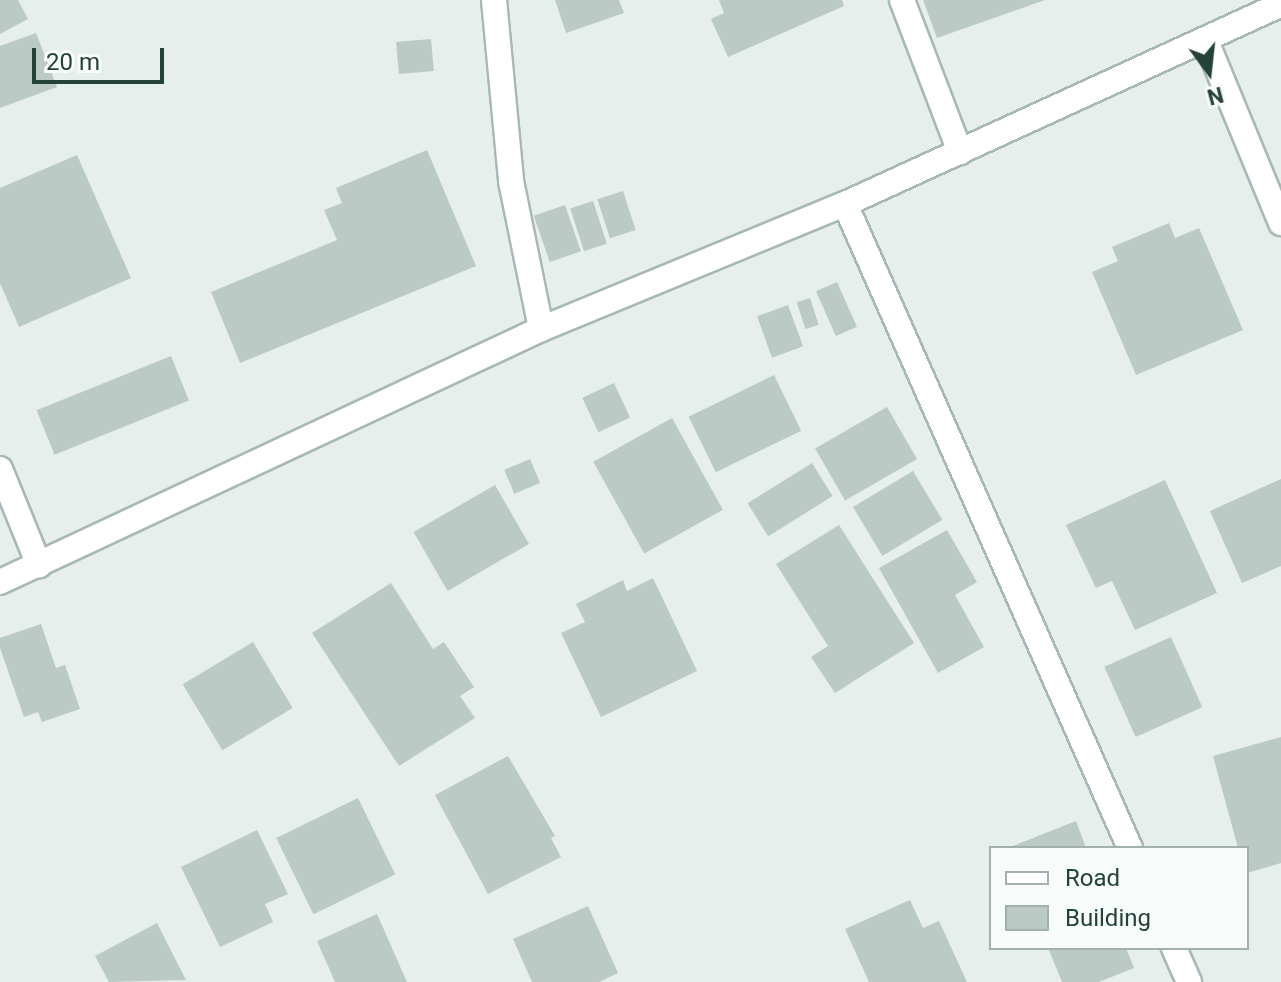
<!DOCTYPE html>
<style>
body{margin:0}
#map{position:relative;width:1281px;height:982px;overflow:hidden;background:#e6efeb;font-family:Roboto,sans-serif}
div>[style]{position:absolute}
[style*='--x']{left:calc(var(--x)*1px);top:calc(var(--y)*1px);width:calc(var(--w)*1px);rotate:calc(var(--a)*1deg)}
.building>*{inset:0;background:#bbcac4;transform-origin:0 0}
.roads{filter:drop-shadow(2px 0 #a8b8b2) drop-shadow(-2px 0 #a8b8b2) drop-shadow(0 2px #a8b8b2) drop-shadow(0 -2px #a8b8b2)}
.street>*{height:24px;margin:-12px;padding:0 12px;transform-origin:12px;border-radius:12px;background:#fff}
.secondary>*{height:24px;margin:-12px;padding:0 12px;transform-origin:12px;border-radius:12px;background:#fff}
span{translate:-50% -50%;white-space:nowrap;text-align:center;line-height:1.15;-webkit-text-stroke:6px #f7fbf9;paint-order:stroke}
.legend{position:absolute;left:989px;top:846px;width:260px;height:104px;box-sizing:border-box;background:#f7fbf9;border:2px solid #a3b1ad;margin:0;padding:10px 14px;list-style:none;font-size:24px;color:#24423a}
.legend li{display:flex;align-items:center;gap:16px;height:40px}
.legend b{width:40px;border:2px solid #a3b1ad}
.north{position:absolute;left:1169px;top:32px;width:80px;height:80px;-webkit-text-stroke:6px #f7fbf9;paint-order:stroke;rotate:165deg;font-size:22px;font-weight:700;line-height:32px;text-align:center;color:#24423a}
.north::after{content:'';display:block;margin:auto;width:28px;height:36px;background:#24423a;clip-path:polygon(50% 0,100% 100%,50% 72%,0 100%)}
.scale{position:absolute;left:32px;top:48px;width:132px;height:36px;box-sizing:border-box;border:4px solid #24423a;border-top:0;padding-left:10px;font-size:24px;line-height:28px;white-space:nowrap;color:#24423a;-webkit-text-stroke:6px #f7fbf9;paint-order:stroke}
</style>
<div id="map">
<div class="building">
<i style="clip-path:polygon(0 0,18px 0,28px 19px,0 34px)"></i>
<i style="clip-path:polygon(555px 0,619px 0,624px 13px,566px 33px)"></i>
<i style="clip-path:polygon(719px 0,842px 0,844px 6px,728px 57px,711px 19px,724px 13px)"></i>
<i style="clip-path:polygon(923px 0,1045px 0,937px 38px)"></i>
<i style="clip-path:polygon(36px 33px,57px 87px,0 108px,0 46px)"></i>
<i style="left:431px;top:39px;width:32px;height:35px;rotate:85deg"></i>
<i style="clip-path:polygon(427px 150px,476px 266px,240px 363px,211px 292px,337px 240px,324px 210px,342px 203px,336px 188px)"></i>
<i style="clip-path:polygon(77px 155px,131px 278px,19px 327px,0 283px,0 188px)"></i>
<i style="left:623px;top:191px;width:41px;height:27px;rotate:72deg"></i>
<i style="left:593px;top:201px;width:45px;height:24px;rotate:72deg"></i>
<i style="left:565px;top:205px;width:49px;height:33px;rotate:71deg"></i>
<i style="clip-path:polygon(1169px 223px,1175px 238px,1199px 228px,1243px 330px,1136px 375px,1092px 272px,1118px 261px,1112px 247px)"></i>
<i style="left:837px;top:282px;width:49px;height:23px;rotate:66deg"></i>
<i style="left:810px;top:298px;width:28px;height:14px;rotate:72deg"></i>
<i style="left:788px;top:305px;width:44px;height:33px;rotate:70deg"></i>
<i style="left:171px;top:356px;width:48px;height:145px;rotate:68deg"></i>
<i style="left:774px;top:375px;width:62px;height:95px;rotate:64deg"></i>
<i style="left:614px;top:383px;width:38px;height:35px;rotate:65deg"></i>
<i style="left:887px;top:407px;width:60px;height:83px;rotate:60deg"></i>
<i style="left:672px;top:418px;width:105px;height:90px;rotate:61deg"></i>
<i style="left:530px;top:459px;width:26px;height:28px;rotate:67deg"></i>
<i style="left:812px;top:463px;width:39px;height:76px;rotate:58deg"></i>
<i style="left:913px;top:471px;width:57px;height:70px;rotate:59deg"></i>
<i style="clip-path:polygon(1281px 479px,1281px 566px,1242px 583px,1210px 511px)"></i>
<i style="clip-path:polygon(1165px 480px,1217px 593px,1135px 630px,1112px 581px,1096px 588px,1066px 525px)"></i>
<i style="left:495px;top:485px;width:68px;height:94px;rotate:60deg"></i>
<i style="clip-path:polygon(839px 525px,914px 643px,835px 693px,811px 657px,828px 646px,776px 564px)"></i>
<i style="clip-path:polygon(947px 530px,977px 582px,955px 595px,984px 647px,938px 673px,879px 568px)"></i>
<i style="clip-path:polygon(653px 578px,697px 671px,601px 717px,561px 633px,585px 622px,576px 604px,623px 580px,627px 591px)"></i>
<i style="clip-path:polygon(391px 583px,433px 649px,444px 642px,474px 687px,460px 696px,475px 718px,399px 766px,312px 633px)"></i>
<i style="clip-path:polygon(41px 624px,56px 668px,65px 665px,80px 709px,42px 722px,38px 712px,24px 717px,0 648px,0 638px)"></i>
<i style="left:1171px;top:637px;width:77px;height:73px;rotate:66deg"></i>
<i style="left:253px;top:642px;width:77px;height:82px;rotate:59deg"></i>
<i style="clip-path:polygon(1281px 737px,1281px 863px,1247px 873px,1247px 848px,1238px 848px,1213px 756px)"></i>
<i style="clip-path:polygon(508px 756px,555px 836px,551px 838px,561px 857px,488px 894px,435px 795px)"></i>
<i style="left:358px;top:798px;width:85px;height:91px;rotate:64deg"></i>
<i style="clip-path:polygon(1076px 821px,1086px 848px,1008px 848px)"></i>
<i style="clip-path:polygon(257px 830px,288px 894px,265px 904px,273px 922px,220px 947px,181px 867px)"></i>
<i style="clip-path:polygon(910px 900px,923px 928px,939px 921px,967px 982px,869px 982px,845px 929px)"></i>
<i style="clip-path:polygon(588px 906px,618px 973px,599px 982px,532px 982px,513px 939px)"></i>
<i style="clip-path:polygon(377px 914px,407px 982px,335px 982px,317px 941px)"></i>
<i style="clip-path:polygon(157px 923px,186px 980px,109px 982px,95px 956px)"></i>
<i style="clip-path:polygon(1048px 948px,1126px 948px,1134px 968px,1099px 982px,1062px 982px)"></i>
</div>
<div class="roads">
<div class="street">
<i style="--x:494;--y:0;--w:182;--a:84.6"></i>
<i style="--x:511;--y:181;--w:151;--a:78.5"></i>
<i style="--x:902;--y:0;--w:163;--a:69.1"></i>
<i style="--x:1206;--y:41;--w:197;--a:67.6"></i>
<i style="--x:845;--y:204;--w:704;--a:66.13"></i>
<i style="--x:0;--y:469;--w:104;--a:67.9"></i>
<i style="--x:1174;--y:948;--w:37;--a:66"></i>
</div>
<div class="secondary">
<i style="--x:0;--y:582;--w:597;--a:-25.06"></i>
<i style="--x:541;--y:329;--w:329;--a:-22.4"></i>
<i style="--x:845;--y:204;--w:480;--a:-24.6"></i>
</div>
</div>
<ul class="legend">
<li><b style="height:10px;background:#fff"></b>Road</li>
<li><b style="height:22px;background:#bbcac4"></b>Building</li>
</ul>
<div class="north">N</div>
<div class="scale">20 m</div>
</div>
